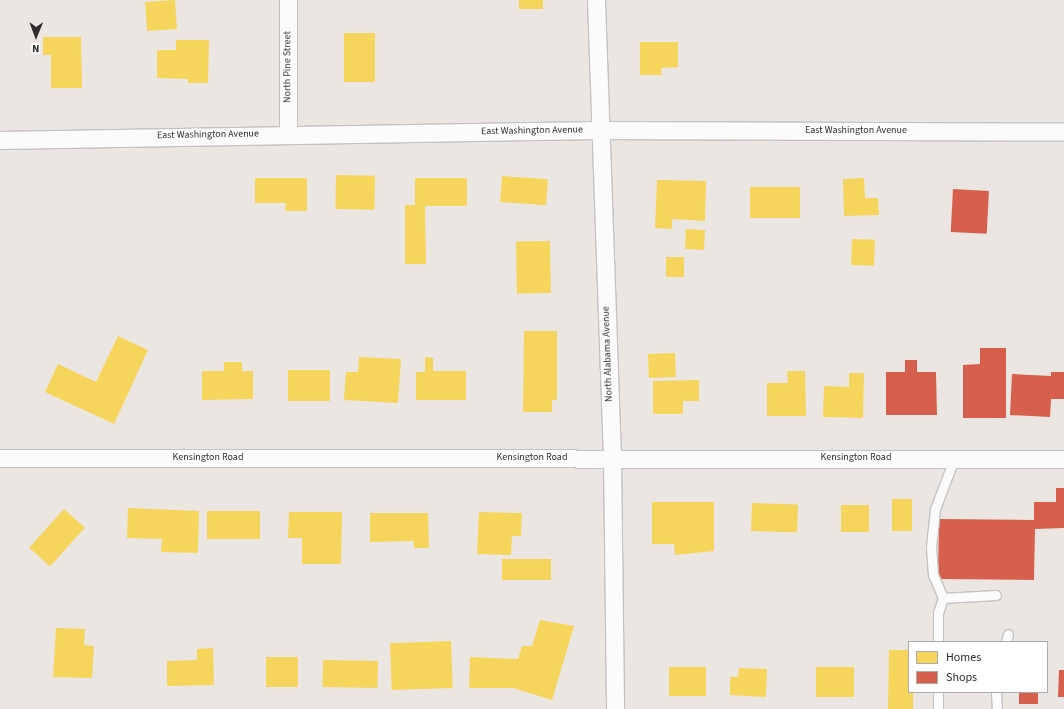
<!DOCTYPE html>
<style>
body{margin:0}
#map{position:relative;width:1064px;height:709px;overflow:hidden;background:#ece6e3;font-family:"Source Sans 3",sans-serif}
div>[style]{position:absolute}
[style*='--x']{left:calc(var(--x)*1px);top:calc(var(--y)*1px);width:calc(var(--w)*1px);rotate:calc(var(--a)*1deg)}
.homes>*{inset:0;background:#f6d55c;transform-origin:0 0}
.shops>*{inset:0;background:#d6604d;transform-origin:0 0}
.roads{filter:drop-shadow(1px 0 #c3c2c2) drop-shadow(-1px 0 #c3c2c2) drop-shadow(0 1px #c3c2c2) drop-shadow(0 -1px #c3c2c2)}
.lane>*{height:9px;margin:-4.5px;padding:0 4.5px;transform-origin:4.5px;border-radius:4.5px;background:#fcfbfb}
.street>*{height:17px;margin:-8.5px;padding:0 8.5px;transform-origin:8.5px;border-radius:8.5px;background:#fcfbfb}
span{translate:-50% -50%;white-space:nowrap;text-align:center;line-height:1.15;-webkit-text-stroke:4px #fff;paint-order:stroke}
.street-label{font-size:10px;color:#2d2d2d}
.legend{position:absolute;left:908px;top:641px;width:140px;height:52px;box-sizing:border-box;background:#fff;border:1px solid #ababab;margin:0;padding:5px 7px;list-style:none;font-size:12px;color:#2d2d2d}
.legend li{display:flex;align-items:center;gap:8px;height:20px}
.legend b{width:20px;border:1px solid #ababab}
.north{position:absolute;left:16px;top:16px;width:40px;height:40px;-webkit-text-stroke:3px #fff;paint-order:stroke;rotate:181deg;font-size:11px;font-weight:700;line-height:16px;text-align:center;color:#2d2d2d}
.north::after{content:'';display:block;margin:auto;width:14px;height:18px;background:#2d2d2d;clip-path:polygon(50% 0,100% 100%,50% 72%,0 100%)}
</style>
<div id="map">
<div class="homes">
<i style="left:175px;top:0;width:29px;height:30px;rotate:86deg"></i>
<i style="left:519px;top:0;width:24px;height:9px"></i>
<i style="left:344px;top:33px;width:31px;height:49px"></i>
<i style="clip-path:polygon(43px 37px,81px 37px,82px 88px,51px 88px,51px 55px,43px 55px)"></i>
<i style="clip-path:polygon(176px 40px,209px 40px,208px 83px,188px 83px,188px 79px,157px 78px,157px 50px,176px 50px)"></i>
<i style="clip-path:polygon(640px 42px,678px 42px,678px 67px,661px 68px,662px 75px,640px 75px)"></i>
<i style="left:336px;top:175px;width:39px;height:34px;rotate:1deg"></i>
<i style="left:502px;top:176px;width:46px;height:26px;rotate:4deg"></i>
<i style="clip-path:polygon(255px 178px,307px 178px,307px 211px,285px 211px,286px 203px,255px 203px)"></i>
<i style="clip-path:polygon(415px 178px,467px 178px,467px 206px,425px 206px,426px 264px,405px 264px,405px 205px,415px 205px)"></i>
<i style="clip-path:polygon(864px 178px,865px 198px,878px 198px,879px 215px,844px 216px,843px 179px)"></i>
<i style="clip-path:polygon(657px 180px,706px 181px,705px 221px,672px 219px,672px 229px,655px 228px)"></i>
<i style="left:750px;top:187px;width:50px;height:31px"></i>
<i style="left:686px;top:229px;width:19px;height:20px;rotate:3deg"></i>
<i style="left:852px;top:239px;width:23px;height:26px;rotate:2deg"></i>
<i style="left:550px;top:241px;width:52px;height:34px;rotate:89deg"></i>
<i style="left:666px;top:257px;width:18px;height:20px"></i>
<i style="clip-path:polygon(524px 331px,557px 331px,557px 400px,552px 400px,552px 412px,523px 412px)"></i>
<i style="clip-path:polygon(118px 336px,148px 350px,114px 424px,45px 392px,58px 364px,96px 382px)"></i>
<i style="left:675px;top:353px;width:24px;height:27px;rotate:88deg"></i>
<i style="clip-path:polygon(359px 357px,401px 359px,398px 403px,344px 400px,346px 372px,358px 372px)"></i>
<i style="clip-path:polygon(425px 357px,433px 358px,433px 371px,466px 371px,466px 400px,416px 400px,416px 372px,425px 372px)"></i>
<i style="clip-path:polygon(224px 362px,242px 362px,242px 371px,253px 371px,253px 399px,202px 400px,202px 371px,224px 371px)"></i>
<i style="left:288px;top:370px;width:42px;height:31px"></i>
<i style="clip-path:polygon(787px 371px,805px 371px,806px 416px,767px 416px,767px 383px,788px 383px)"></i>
<i style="clip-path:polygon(849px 373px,864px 373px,863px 418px,823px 417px,824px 386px,849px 387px)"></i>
<i style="clip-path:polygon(699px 380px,699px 401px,683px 401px,683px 414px,653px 414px,653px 381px)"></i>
<i style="left:892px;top:499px;width:20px;height:32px"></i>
<i style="clip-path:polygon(652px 502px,714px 502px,714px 551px,675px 555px,674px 544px,652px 544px)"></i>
<i style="left:752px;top:503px;width:46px;height:28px;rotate:2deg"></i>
<i style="left:841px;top:505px;width:28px;height:27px"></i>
<i style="clip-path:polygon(128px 508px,199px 511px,198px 553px,161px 552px,162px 539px,127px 538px)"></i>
<i style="left:64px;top:509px;width:28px;height:52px;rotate:42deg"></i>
<i style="left:260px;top:511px;width:28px;height:53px;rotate:90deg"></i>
<i style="clip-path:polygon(289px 512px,342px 512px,341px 564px,302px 564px,302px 538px,288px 538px)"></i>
<i style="clip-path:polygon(479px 512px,522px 513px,521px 536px,512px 536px,511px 555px,477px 554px)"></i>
<i style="clip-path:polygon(370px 513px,428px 513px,429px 548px,414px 548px,414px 541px,370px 542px)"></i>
<i style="left:551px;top:559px;width:21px;height:49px;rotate:90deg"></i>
<i style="clip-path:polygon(540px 620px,574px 626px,552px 700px,513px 688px,469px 688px,470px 657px,518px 659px,522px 646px,532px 646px)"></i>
<i style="clip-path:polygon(56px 628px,85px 629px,84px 645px,94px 646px,92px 678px,53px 677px)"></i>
<i style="left:451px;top:641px;width:47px;height:61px;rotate:88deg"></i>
<i style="clip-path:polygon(213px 648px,214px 685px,167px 686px,167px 661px,197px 660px,197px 649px)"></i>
<i style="clip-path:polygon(889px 650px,909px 650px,909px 692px,913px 692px,913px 709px,888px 709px)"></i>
<i style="left:298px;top:657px;width:30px;height:32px;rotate:90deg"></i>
<i style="left:323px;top:660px;width:55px;height:27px;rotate:1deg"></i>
<i style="left:669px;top:667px;width:37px;height:29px"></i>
<i style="left:816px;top:667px;width:38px;height:30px"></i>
<i style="clip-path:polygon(739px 668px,767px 669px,766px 697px,730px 695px,730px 677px,738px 677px)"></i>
</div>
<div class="shops">
<i style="left:953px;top:189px;width:36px;height:43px;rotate:3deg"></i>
<i style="clip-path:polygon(980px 348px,1006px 348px,1006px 418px,963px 418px,963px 365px,980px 364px)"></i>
<i style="clip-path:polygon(905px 360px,917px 360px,917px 372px,936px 372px,937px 415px,886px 415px,886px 372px,905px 372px)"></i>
<i style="clip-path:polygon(1051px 372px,1064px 372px,1064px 399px,1051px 399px,1050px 417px,1010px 415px,1012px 374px,1051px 376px)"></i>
<i style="clip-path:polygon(1056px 488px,1064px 488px,1064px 528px,1035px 529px,1034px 580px,938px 579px,939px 519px,1034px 520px,1034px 502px,1056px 502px)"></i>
<i style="clip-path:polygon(1059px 670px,1064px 670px,1064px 697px,1058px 697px)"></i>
<i style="left:1019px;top:692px;width:19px;height:12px"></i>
</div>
<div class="roads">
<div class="lane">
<i style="--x:943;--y:598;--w:25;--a:-113"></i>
<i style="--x:933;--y:575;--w:28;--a:-94"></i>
<i style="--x:931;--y:547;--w:38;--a:-84"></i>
<i style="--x:935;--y:509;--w:53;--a:-69.2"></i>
<i style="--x:938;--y:642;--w:29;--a:-90"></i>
<i style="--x:938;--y:613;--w:16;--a:-72"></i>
<i style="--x:943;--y:598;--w:53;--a:-3.2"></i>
<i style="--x:1006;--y:642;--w:8;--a:-76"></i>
<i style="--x:996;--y:692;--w:17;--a:87"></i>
<i style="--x:938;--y:709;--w:17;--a:-90"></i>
</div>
<div class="street">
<i style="--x:288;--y:0;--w:133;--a:90"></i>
<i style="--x:596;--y:0;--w:458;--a:88"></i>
<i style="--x:612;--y:458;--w:251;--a:89.3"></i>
<i style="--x:0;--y:140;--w:599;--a:-0.96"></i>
<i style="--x:599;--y:130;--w:465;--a:0.2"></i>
<i style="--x:0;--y:458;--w:1064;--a:0.05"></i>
</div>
</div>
<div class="street-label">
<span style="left:288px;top:67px;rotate:-90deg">North Pine Street</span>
<span style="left:532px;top:131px;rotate:-1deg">East Washington Avenue</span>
<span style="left:856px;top:131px">East Washington Avenue</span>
<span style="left:208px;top:135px;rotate:-1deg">East Washington Avenue</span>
<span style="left:608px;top:354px;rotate:-92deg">North Alabama Avenue</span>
<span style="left:208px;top:458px">Kensington Road</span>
<span style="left:532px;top:458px">Kensington Road</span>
<span style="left:856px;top:458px">Kensington Road</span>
</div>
<ul class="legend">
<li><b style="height:11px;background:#f6d55c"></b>Homes</li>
<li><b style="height:11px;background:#d6604d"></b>Shops</li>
</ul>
<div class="north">N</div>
</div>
